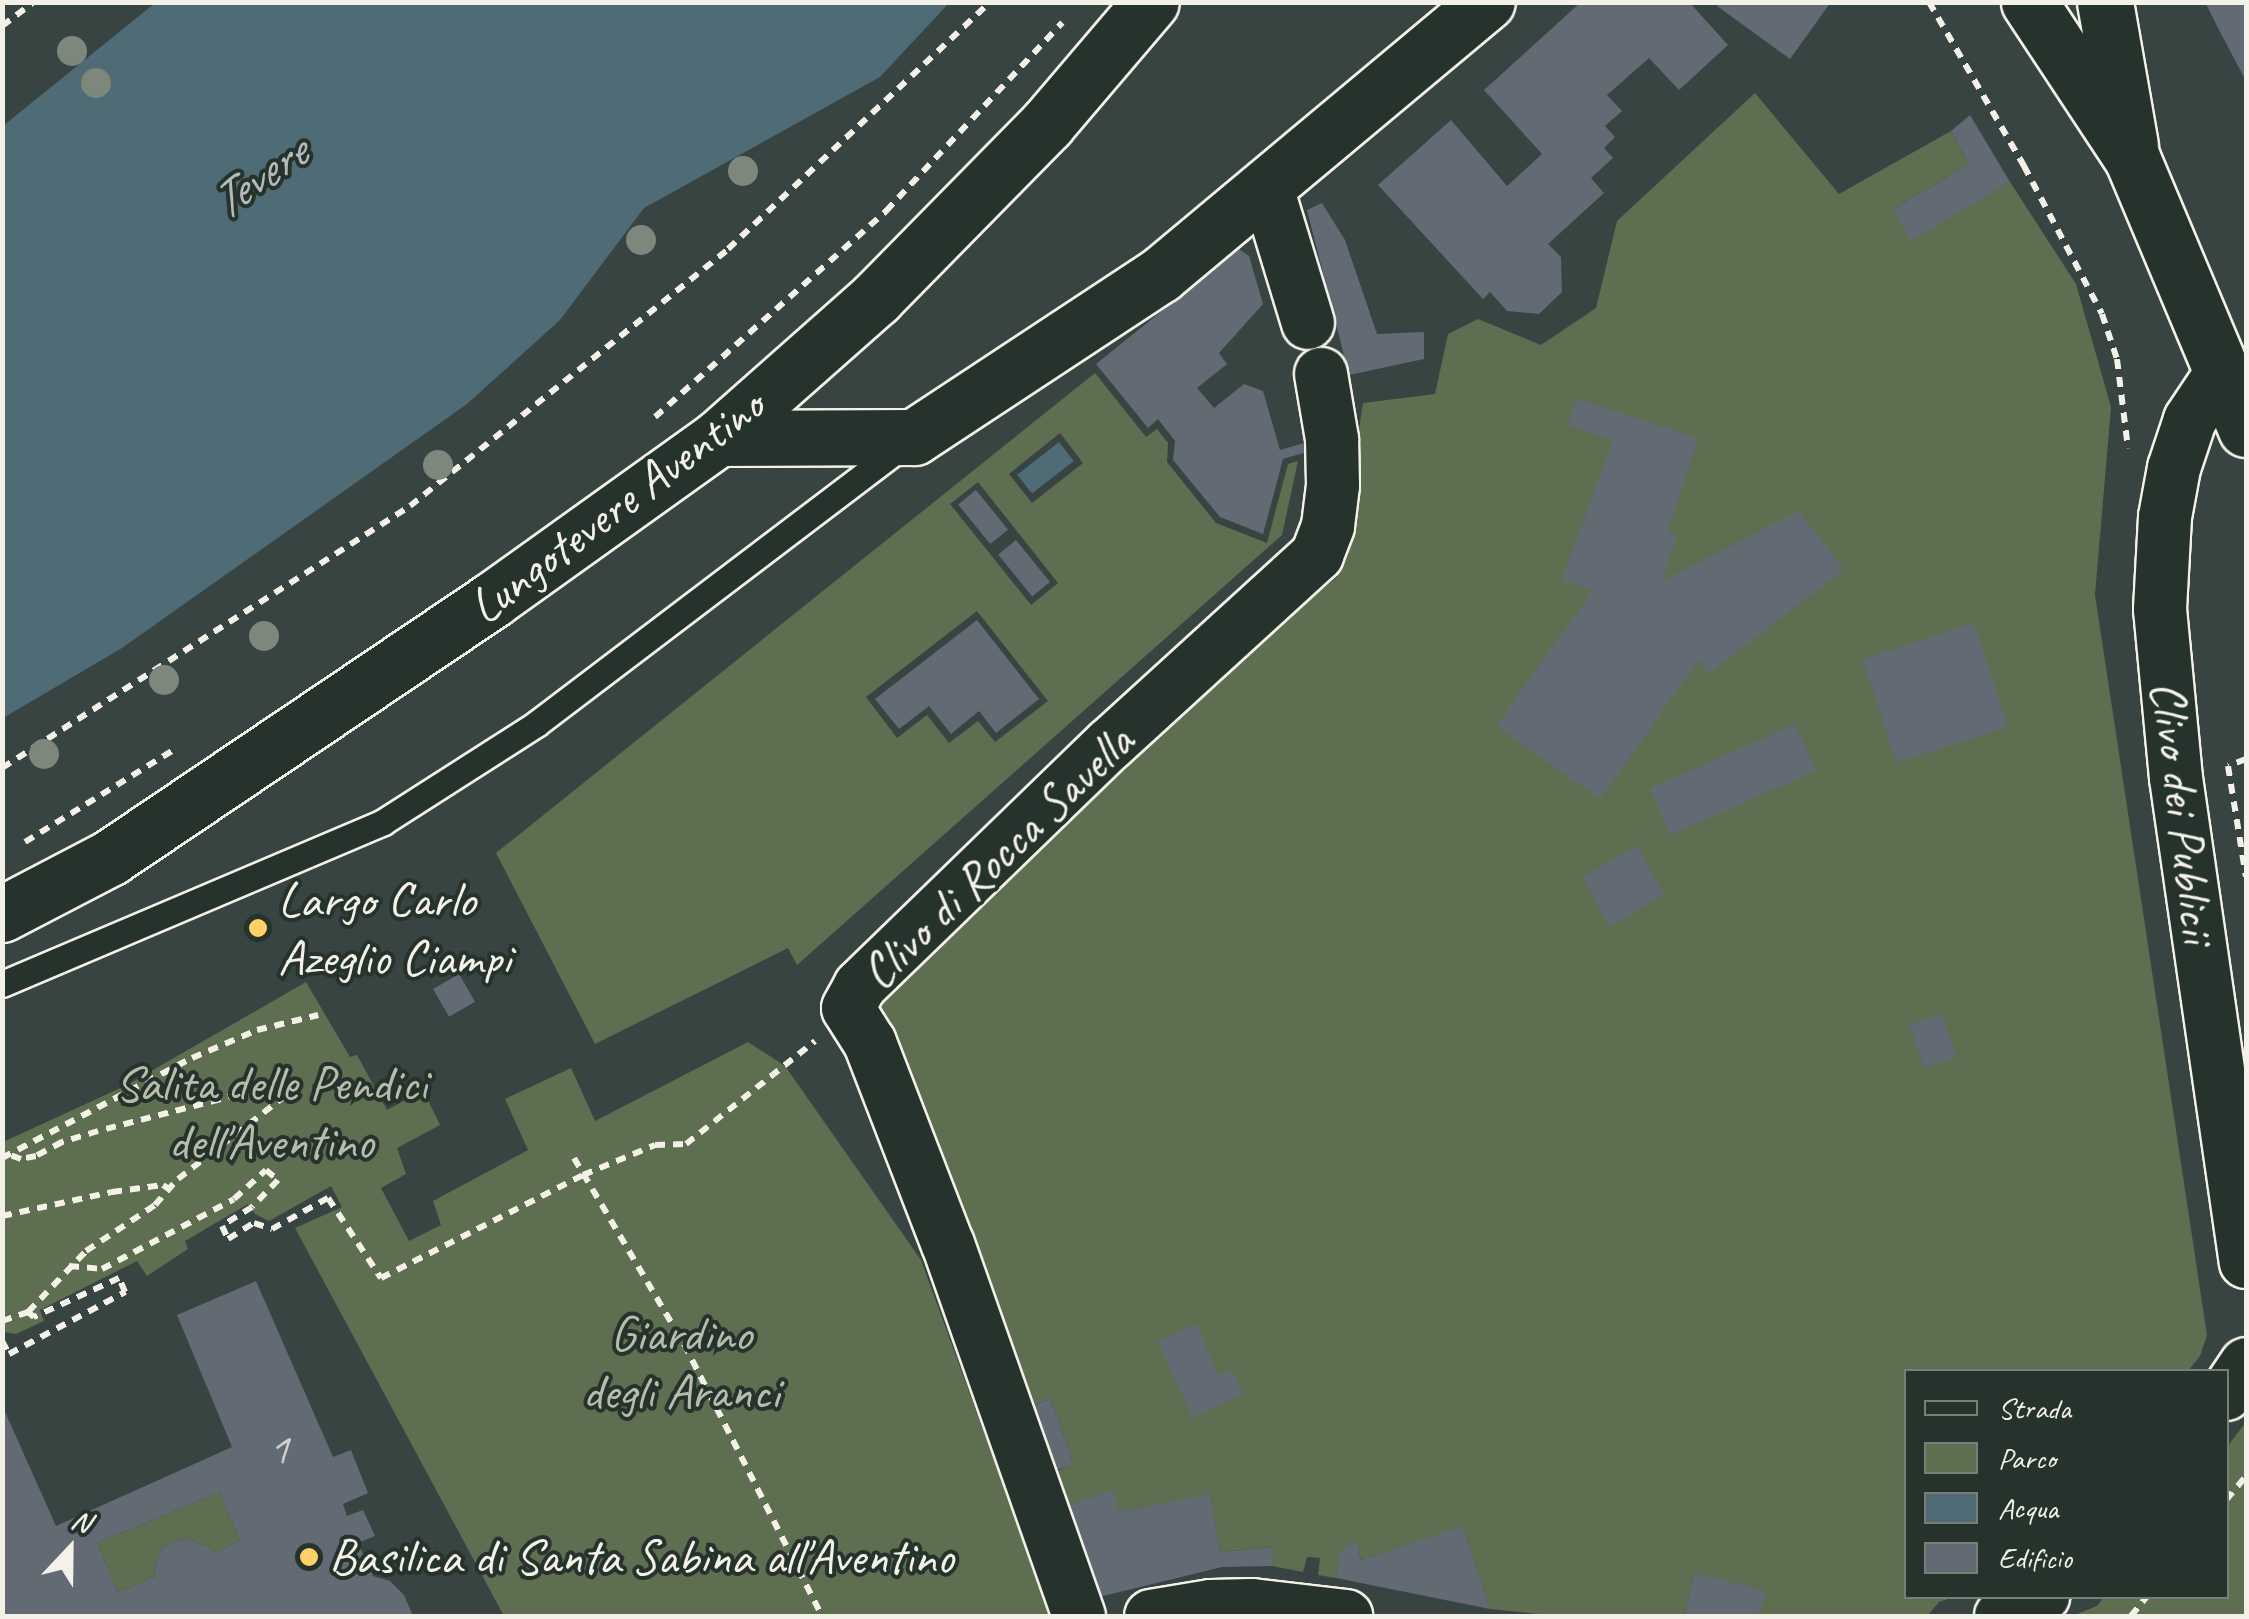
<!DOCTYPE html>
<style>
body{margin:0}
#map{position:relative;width:2249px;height:1619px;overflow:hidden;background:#384442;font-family:Caveat,sans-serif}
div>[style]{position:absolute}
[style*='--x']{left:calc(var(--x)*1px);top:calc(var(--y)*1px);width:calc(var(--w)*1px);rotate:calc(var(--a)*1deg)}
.green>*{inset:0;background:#5e6e50}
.water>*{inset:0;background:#4f6b75;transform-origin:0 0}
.building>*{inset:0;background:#626a74;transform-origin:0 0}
.path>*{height:6px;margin-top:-3px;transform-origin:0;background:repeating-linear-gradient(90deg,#f4f1e8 0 10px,transparent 0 18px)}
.roads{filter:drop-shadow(2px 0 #f4f1e8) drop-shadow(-2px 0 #f4f1e8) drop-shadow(0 2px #f4f1e8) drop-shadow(0 -2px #f4f1e8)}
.service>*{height:25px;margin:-12.5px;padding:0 12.5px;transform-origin:12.5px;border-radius:12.5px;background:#26332d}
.minor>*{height:52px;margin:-26px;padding:0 26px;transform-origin:26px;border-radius:26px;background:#26332d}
.secondary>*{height:55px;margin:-27.5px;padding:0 27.5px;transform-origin:27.5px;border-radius:27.5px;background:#26332d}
.primary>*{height:55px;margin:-27.5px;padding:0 27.5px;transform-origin:27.5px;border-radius:27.5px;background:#26332d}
.trees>*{width:30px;height:30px;margin:-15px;border-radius:50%;background:#7e877c}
.dots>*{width:28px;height:28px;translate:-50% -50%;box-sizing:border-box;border:5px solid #26332d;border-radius:50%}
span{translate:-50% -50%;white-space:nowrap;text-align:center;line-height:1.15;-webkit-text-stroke:8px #26332d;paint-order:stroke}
.number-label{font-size:45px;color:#d0cfcb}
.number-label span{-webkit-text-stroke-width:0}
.street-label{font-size:50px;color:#f4f1e8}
.poi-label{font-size:50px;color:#f4f1e8}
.left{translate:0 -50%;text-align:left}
.park-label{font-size:50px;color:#b8bdab}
.water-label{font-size:52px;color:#b2bbba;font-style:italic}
.frame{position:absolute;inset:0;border:5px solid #f4f1e8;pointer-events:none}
.legend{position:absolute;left:1904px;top:1369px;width:325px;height:230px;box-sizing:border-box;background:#26332d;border:2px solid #787f78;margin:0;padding:12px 18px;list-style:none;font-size:30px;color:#f4f1e8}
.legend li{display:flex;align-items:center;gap:20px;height:50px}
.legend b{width:50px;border:2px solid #787f78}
.north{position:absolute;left:20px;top:1499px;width:100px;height:100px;-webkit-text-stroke:8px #26332d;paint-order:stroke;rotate:22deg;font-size:28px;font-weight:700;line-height:40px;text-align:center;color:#f4f1e8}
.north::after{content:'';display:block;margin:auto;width:35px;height:45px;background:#f4f1e8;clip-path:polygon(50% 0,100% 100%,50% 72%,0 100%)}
</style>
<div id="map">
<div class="green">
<i style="clip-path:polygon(1755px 93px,1839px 194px,1951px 131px,1969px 164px,1893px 209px,1911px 240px,2010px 182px,2076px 284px,2111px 407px,2095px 595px,2207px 1335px,2200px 1356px,2188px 1371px,1906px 1372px,1906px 1596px,1954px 1597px,1939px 1602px,1928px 1615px,1759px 1616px,1765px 1591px,1694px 1574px,1684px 1616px,1557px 1616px,1490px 1609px,1463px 1527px,1361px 1560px,1357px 1543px,1343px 1548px,1336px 1578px,1318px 1575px,1320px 1558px,1307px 1557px,1303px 1572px,1272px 1566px,1271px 1547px,1220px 1552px,1210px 1495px,1119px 1512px,1111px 1491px,1064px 1507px,1056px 1472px,1073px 1463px,1051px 1399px,1033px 1405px,864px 1005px,1155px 731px,1337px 577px,1363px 403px,1435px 394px,1448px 334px,1478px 319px,1541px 345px,1596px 308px,1617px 221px)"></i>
<i style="clip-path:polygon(evenodd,1095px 373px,1146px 437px,1157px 429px,1168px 443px,1167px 462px,1216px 523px,1267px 543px,1288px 464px,1298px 461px,1282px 535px,797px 965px,788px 948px,595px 1044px,496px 853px,1095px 373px,1060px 433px,1083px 463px,1032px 503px,1009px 474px,1060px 433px,1095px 373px,978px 482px,1058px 583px,1031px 605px,950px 504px,978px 482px,1095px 373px,977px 611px,1048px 701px,995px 742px,978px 721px,949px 743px,927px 715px,897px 738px,866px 697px,977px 611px)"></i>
<i style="clip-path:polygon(306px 982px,350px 1057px,357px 1055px,387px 1110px,423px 1090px,440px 1125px,397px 1148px,406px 1174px,381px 1188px,409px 1241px,441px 1225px,433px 1201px,528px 1150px,505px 1099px,571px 1068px,595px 1121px,748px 1042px,785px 1066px,921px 1260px,1051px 1616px,504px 1616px,295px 1228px,342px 1207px,331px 1186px,269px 1221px,255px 1214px,248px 1204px,185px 1241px,188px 1249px,147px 1276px,137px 1261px,40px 1310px,44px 1321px,16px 1334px,3px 1332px,3px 1142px,127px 1085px)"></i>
<i style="clip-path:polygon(2246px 1422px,2246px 1616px,2072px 1616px,2097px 1606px,2104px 1597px,2226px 1596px,2227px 1447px)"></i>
<i style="clip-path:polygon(220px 1492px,240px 1541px,212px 1553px,209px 1547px,185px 1538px,162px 1547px,154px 1569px,156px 1576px,118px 1592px,97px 1543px)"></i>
</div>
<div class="water">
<i style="clip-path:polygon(155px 3px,155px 2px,949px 3px,880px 77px,644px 208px,560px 320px,467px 404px,122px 648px,3px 718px,3px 126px)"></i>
<i style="left:1059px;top:442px;width:24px;height:53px;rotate:52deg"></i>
</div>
<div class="building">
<i style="clip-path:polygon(1581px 2px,1689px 2px,1728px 45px,1679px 90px,1649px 58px,1607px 95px,1622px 111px,1605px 126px,1615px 137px,1604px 148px,1613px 158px,1591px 178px,1604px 193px,1548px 244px,1561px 257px,1562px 292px,1539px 314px,1507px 311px,1490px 292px,1483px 299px,1378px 185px,1451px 120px,1507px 186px,1542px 154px,1484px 90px)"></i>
<i style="clip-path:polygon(1719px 2px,1831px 2px,1790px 59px,1717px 6px)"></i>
<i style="clip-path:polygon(2205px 2px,2246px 2px,2246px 81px,2218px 28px)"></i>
<i style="clip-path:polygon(1970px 115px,2010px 182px,1911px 241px,1893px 209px,1969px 164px,1951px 131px)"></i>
<i style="clip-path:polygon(1322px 203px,1345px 240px,1377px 334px,1424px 332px,1424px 359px,1349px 375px,1307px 210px)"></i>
<i style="clip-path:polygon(1239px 249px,1249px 256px,1263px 304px,1219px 353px,1227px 364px,1197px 388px,1214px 408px,1244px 384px,1263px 391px,1280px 450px,1304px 443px,1307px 452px,1283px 459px,1263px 534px,1220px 517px,1173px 460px,1175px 441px,1158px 419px,1148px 428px,1096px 364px)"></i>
<i style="clip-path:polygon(1577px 399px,1698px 438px,1668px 531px,1677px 534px,1662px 581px,1799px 511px,1844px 570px,1709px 673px,1699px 660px,1600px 799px,1496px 726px,1593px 590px,1562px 580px,1613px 440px,1568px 425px)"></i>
<i style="left:976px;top:490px;width:51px;height:23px;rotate:51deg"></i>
<i style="left:1016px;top:540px;width:54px;height:23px;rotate:51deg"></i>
<i style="clip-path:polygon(977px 620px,1039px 699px,996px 733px,979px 711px,951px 734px,929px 706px,899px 729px,875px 699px)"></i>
<i style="left:1974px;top:623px;width:109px;height:117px;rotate:72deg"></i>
<i style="left:1795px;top:724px;width:51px;height:159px;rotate:66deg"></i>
<i style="left:1637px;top:846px;width:56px;height:63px;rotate:60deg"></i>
<i style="left:459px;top:974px;width:32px;height:30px;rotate:60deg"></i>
<i style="left:1942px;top:1014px;width:46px;height:34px;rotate:72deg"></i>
<i style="clip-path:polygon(evenodd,256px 1281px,333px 1457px,351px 1450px,368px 1493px,343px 1504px,347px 1516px,363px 1510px,375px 1536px,358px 1543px,373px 1576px,390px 1581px,404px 1595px,413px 1616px,2px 1616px,2px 1405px,56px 1526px,232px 1447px,177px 1315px,256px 1281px,220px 1492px,240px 1541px,212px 1553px,209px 1547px,185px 1538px,162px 1547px,154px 1569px,156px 1576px,118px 1592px,97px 1543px,220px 1492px)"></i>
<i style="clip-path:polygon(1196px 1324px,1219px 1375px,1232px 1369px,1243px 1395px,1192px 1417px,1158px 1341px)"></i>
<i style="left:1051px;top:1399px;width:69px;height:19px;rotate:71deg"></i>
<i style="clip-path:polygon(1112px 1490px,1119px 1512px,1210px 1494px,1220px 1552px,1272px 1547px,1272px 1566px,1222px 1567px,1095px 1598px,1064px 1507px)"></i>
<i style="clip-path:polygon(1463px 1526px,1490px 1609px,1336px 1578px,1342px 1548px,1357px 1543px,1361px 1560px)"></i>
<i style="clip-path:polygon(1694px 1573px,1766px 1591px,1759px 1616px,1684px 1616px)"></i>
</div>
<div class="path">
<i style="--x:1929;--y:2;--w:190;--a:59.9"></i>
<i style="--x:2024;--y:166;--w:167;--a:62.2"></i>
<i style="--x:2102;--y:314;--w:47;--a:71.6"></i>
<i style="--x:2117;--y:359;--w:90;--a:83"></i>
<i style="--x:2;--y:26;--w:40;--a:-37"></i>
<i style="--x:655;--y:417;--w:310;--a:-41.7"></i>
<i style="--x:886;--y:211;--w:258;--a:-46.9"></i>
<i style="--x:2246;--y:759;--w:19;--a:159"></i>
<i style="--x:2228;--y:766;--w:112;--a:80.8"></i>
<i style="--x:2;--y:768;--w:485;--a:-32.7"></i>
<i style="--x:410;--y:506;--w:409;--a:-38.9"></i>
<i style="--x:728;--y:249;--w:360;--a:-43.3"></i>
<i style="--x:25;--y:842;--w:173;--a:-31.8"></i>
<i style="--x:2;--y:1158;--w:215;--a:-27.8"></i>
<i style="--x:192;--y:1058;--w:71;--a:-23.3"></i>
<i style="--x:257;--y:1030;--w:63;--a:-13.8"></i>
<i style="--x:574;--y:1158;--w:216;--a:59.4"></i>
<i style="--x:684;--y:1344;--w:305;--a:63.1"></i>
<i style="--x:2;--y:1216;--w:113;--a:-12.3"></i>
<i style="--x:112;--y:1192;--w:51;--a:-7.8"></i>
<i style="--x:163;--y:1185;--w:7;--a:34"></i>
<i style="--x:69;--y:1266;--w:33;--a:5"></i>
<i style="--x:102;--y:1269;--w:149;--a:-27.9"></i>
<i style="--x:234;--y:1199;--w:43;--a:-42.2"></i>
<i style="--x:266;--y:1170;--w:16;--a:40"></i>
<i style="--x:278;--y:1180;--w:37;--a:134"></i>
<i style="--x:252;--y:1207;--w:36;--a:148"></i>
<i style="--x:222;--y:1226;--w:14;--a:65"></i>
<i style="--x:228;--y:1239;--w:31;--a:-32"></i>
<i style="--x:254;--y:1223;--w:19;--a:18"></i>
<i style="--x:272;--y:1229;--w:64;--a:-29"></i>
<i style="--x:328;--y:1198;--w:96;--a:56.5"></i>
<i style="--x:381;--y:1278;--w:227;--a:-27"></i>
<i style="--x:583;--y:1175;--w:78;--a:-22.6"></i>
<i style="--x:655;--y:1145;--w:31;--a:-2"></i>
<i style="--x:686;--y:1144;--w:165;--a:-38.6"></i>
<i style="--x:2;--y:1321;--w:28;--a:-19"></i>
<i style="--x:28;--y:1312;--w:84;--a:-46.4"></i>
<i style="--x:86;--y:1251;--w:83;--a:-33.7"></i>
<i style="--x:155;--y:1205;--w:35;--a:-49"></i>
<i style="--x:178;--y:1179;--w:153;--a:-37.8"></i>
<i style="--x:299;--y:1085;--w:10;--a:-156"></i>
<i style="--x:290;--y:1081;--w:198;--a:165.4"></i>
<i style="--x:98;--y:1131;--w:38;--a:163"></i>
<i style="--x:62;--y:1142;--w:30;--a:152"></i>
<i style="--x:36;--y:1156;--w:15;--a:169"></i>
<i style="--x:21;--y:1159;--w:12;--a:-160"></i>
<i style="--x:2;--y:1341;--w:15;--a:62"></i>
<i style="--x:9;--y:1354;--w:132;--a:-28.1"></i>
<i style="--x:125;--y:1292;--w:15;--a:-113"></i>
<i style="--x:119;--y:1278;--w:94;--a:155.4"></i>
<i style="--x:34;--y:1317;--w:8;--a:-140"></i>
<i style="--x:2226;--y:1500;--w:31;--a:-50"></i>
<i style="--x:2131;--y:1616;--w:26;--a:-51"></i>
</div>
<div class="roads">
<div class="service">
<i style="--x:2;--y:984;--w:414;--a:-23"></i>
<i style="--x:383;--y:822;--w:182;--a:-32.6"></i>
<i style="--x:536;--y:724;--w:460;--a:-37.2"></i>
</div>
<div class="minor">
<i style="--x:1267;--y:188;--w:141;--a:73.1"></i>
<i style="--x:2222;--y:372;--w:58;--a:123.7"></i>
<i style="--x:2190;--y:420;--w:51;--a:108.4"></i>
<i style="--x:2174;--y:468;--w:50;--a:100.4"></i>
<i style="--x:2165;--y:517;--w:92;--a:93.1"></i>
<i style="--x:2160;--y:609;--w:170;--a:84.6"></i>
<i style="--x:2176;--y:778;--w:489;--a:81.8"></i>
<i style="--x:2226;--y:1394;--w:36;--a:-56"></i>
<i style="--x:1079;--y:1616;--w:393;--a:-109.4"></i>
<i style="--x:948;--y:1245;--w:217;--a:-111.1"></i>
<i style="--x:870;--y:1043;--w:41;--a:-122.2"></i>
<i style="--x:848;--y:1008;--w:25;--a:-61"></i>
<i style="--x:860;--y:986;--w:347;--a:-44.1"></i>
<i style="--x:1109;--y:745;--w:282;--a:-42.4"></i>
<i style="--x:1317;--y:555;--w:31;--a:-69"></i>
<i style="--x:1328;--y:526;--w:41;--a:-83"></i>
<i style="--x:1333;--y:485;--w:46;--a:-91.2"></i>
<i style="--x:1332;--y:439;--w:66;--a:-99.6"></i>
<i style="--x:1151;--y:1616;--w:61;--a:-9.5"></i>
<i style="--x:1211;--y:1606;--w:41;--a:-1.4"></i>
<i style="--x:1252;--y:1605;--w:95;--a:6.7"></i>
<i style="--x:2001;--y:1616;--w:47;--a:-25.5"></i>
</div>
<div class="secondary">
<i style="--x:2029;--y:2;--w:187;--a:56.6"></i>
<i style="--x:2132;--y:158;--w:294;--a:67.2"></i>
<i style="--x:2105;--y:2;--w:145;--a:80.1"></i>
<i style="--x:718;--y:438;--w:196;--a:-0.3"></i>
<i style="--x:914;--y:437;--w:295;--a:-33.4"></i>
<i style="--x:1160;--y:275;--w:426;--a:-39.9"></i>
</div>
<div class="primary">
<i style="--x:2;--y:914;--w:123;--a:-27.6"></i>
<i style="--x:111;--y:857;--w:460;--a:-34"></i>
<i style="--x:492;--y:600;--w:278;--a:-35.6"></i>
<i style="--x:718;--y:438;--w:211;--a:-41.5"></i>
<i style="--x:876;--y:298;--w:244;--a:-45.5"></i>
<i style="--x:1047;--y:124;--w:160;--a:-49.6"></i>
</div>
</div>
<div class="trees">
<i style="left:72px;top:51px"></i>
<i style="left:96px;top:83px"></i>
<i style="left:743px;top:171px"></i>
<i style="left:641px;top:240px"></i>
<i style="left:438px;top:465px"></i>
<i style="left:264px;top:636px"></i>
<i style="left:164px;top:680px"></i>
<i style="left:44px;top:754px"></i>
</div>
<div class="dots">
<i style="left:258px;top:928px;background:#ffd166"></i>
<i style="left:309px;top:1557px;background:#ffd166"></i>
</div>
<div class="number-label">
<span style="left:279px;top:1449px">1</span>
</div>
<div class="street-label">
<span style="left:616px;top:506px;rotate:-37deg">Lungotevere Aventino</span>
<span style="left:2183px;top:812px;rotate:83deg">Clivo dei Publicii</span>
<span style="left:997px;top:857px;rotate:-44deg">Clivo di Rocca Savella</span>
</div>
<div class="poi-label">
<span class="left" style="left:278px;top:928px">Largo Carlo<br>Azeglio Ciampi</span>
<span class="left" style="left:329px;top:1557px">Basilica di Santa Sabina all'Aventino</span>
</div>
<div class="park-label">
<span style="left:271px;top:1112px">Salita delle Pendici<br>dell'Aventino</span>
<span style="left:681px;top:1362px">Giardino<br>degli Aranci</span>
</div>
<div class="water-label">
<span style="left:258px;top:178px;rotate:-35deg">Tevere</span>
</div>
<div class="frame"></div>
<ul class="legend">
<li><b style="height:12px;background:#26332d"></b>Strada</li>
<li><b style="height:28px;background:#5e6e50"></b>Parco</li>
<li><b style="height:28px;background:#4f6b75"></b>Acqua</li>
<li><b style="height:28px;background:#626a74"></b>Edificio</li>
</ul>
<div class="north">N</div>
</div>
